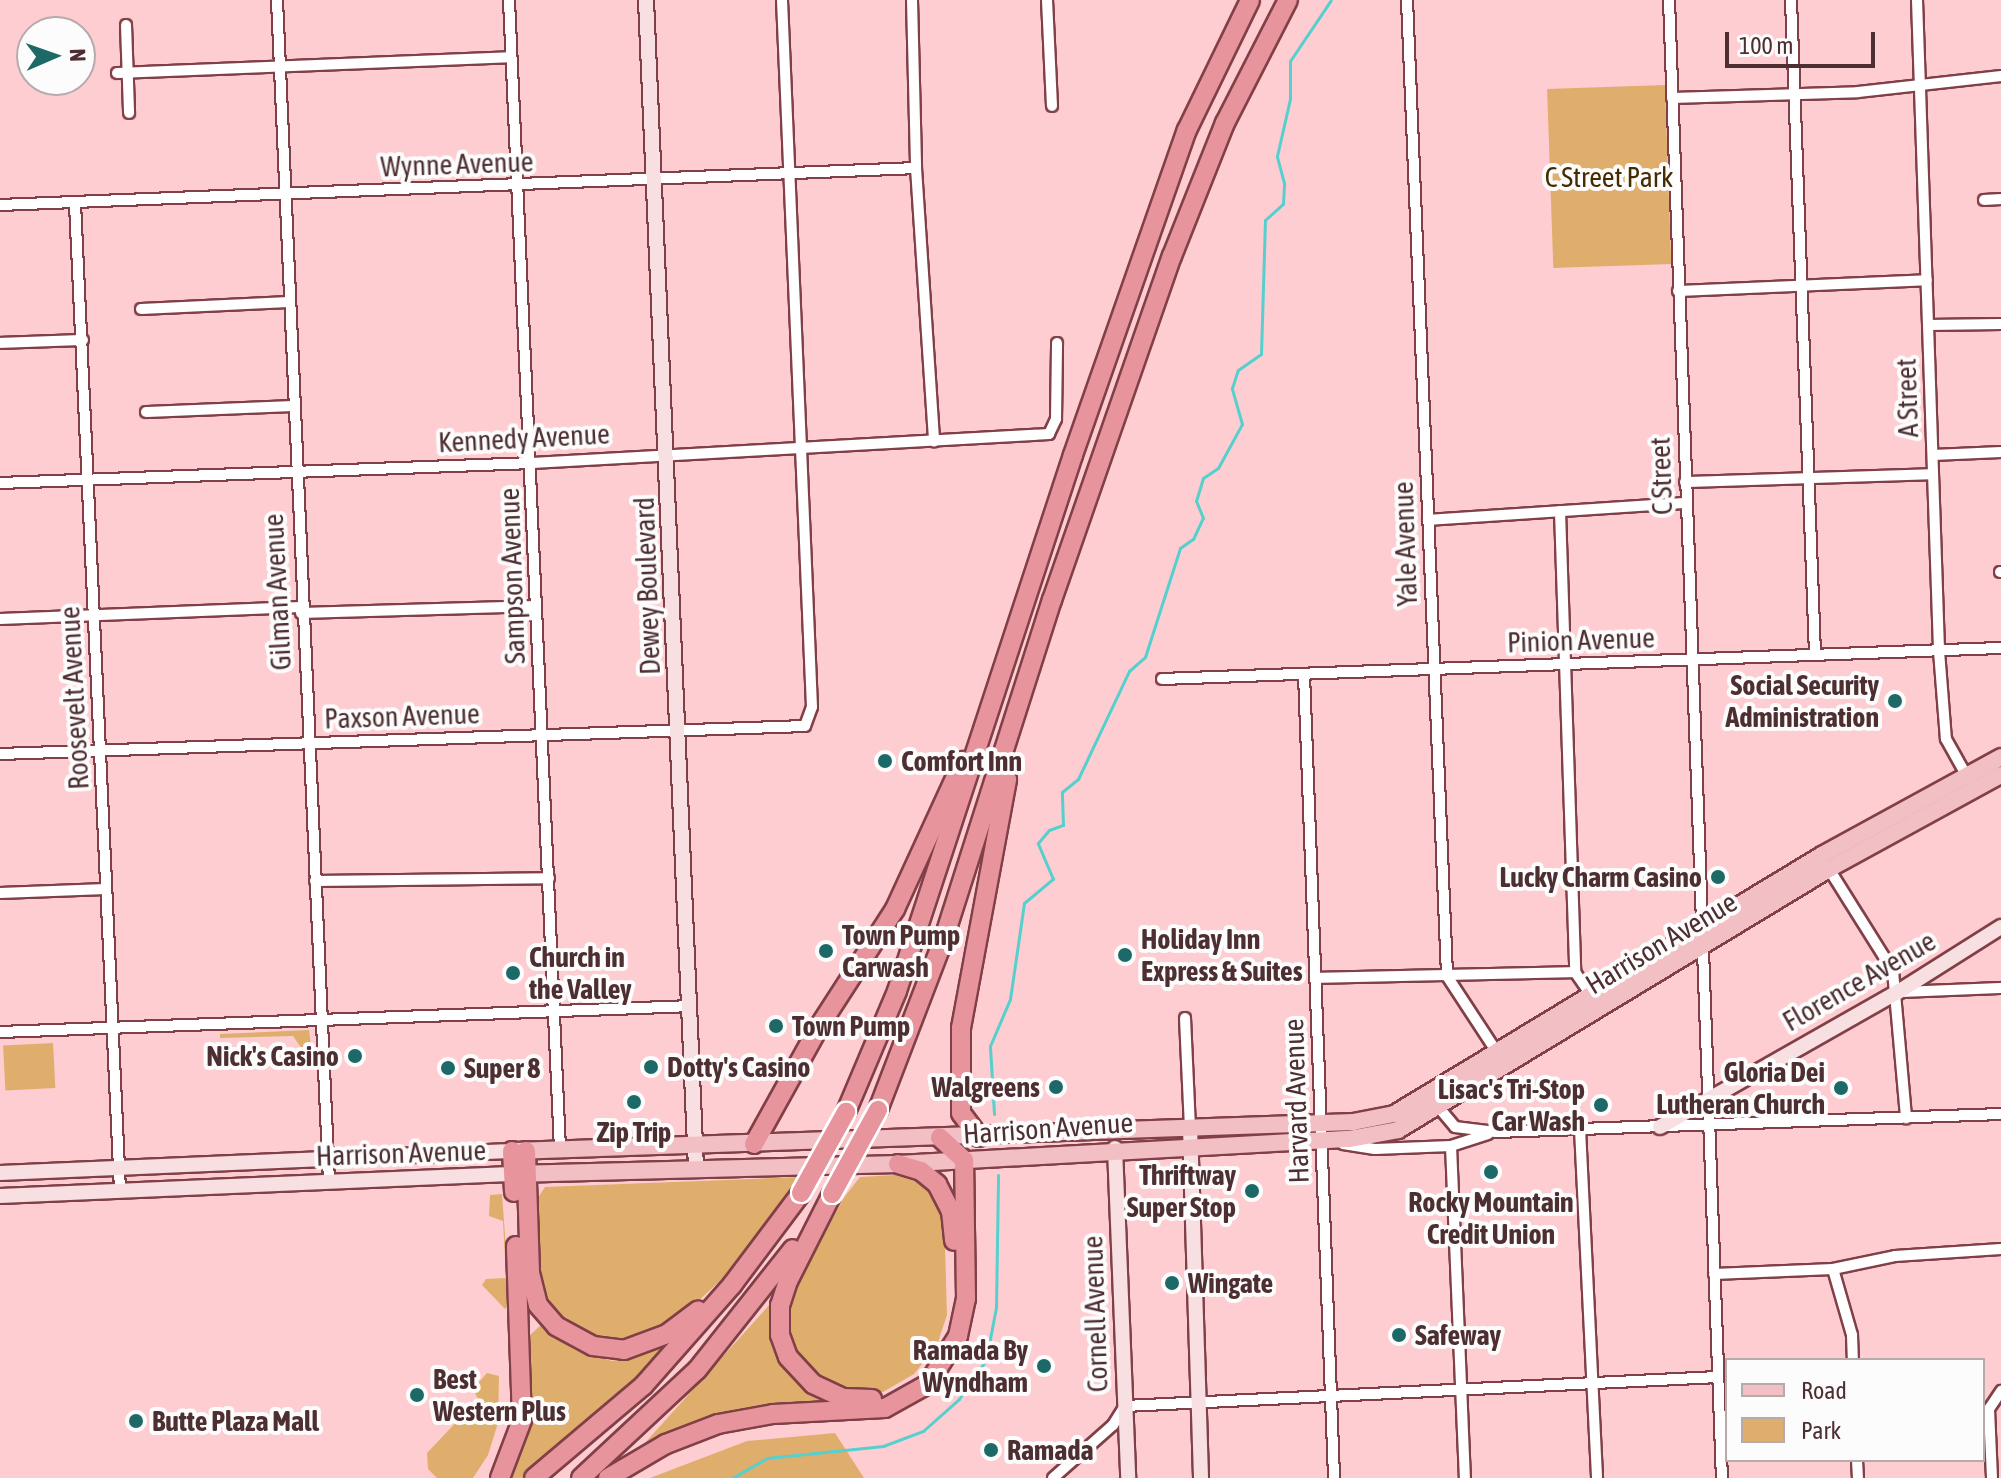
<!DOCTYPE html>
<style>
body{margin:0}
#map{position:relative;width:2001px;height:1478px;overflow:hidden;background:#fecdd1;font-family:"Asap Condensed",sans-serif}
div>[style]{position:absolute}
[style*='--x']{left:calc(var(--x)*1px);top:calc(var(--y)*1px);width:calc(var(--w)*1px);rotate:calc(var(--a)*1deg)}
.green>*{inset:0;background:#dfae6c;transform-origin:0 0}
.stream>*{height:3px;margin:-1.5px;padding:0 1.5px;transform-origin:1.5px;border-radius:1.5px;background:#55d0ce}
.roads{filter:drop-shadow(2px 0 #813f47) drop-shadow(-2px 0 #813f47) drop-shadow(0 2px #813f47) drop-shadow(0 -2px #813f47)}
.street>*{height:10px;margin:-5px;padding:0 5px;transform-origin:5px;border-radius:5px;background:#fff}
.secondary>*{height:14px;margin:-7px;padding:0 7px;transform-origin:7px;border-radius:7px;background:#f8dfe1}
.primary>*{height:16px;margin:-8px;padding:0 8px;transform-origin:8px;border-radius:8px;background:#f1bfc4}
.highway>*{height:18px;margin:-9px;padding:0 9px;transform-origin:9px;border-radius:9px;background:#e7949c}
.bridges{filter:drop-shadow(2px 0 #fff) drop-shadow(-2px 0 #fff) drop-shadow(0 2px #fff) drop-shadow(0 -2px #fff)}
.highway-bridge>*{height:18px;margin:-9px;padding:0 9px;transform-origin:9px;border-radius:9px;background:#e7949c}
.dots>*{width:22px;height:22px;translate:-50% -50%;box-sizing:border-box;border:4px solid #fcfcfc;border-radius:50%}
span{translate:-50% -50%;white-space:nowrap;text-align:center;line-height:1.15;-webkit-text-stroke:8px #fcfcfc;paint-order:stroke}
.street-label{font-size:28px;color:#4d2e31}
.park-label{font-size:28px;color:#452b00}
.poi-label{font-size:28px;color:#4d2e31;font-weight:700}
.right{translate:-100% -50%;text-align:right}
.left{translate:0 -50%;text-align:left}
.legend{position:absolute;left:1725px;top:1358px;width:260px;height:104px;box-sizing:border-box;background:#fcfcfc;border:2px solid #b6aaab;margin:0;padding:10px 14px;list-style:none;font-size:24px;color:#4d2e31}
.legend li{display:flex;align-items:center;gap:16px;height:40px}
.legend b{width:40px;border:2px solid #b6aaab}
.north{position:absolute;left:16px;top:16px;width:80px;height:80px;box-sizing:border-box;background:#fcfcfc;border:2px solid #b6aaab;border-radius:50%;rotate:88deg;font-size:22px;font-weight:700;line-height:32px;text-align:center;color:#4d2e31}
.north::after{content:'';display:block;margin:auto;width:28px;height:36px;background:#1c6968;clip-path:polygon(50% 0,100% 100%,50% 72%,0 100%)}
.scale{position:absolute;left:1725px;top:32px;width:150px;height:36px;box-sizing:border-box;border:4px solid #4d2e31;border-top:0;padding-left:10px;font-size:24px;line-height:28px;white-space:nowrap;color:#4d2e31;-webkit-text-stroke:6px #fcfcfc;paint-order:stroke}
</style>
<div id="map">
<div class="green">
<i style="left:1665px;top:85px;width:179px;height:118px;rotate:88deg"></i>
<i style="clip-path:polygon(309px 1030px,312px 1053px,304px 1052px,293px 1036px,220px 1038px,220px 1034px)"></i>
<i style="left:53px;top:1043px;width:45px;height:50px;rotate:87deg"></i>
<i style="clip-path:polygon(895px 1175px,927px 1185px,944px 1213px,947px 1315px,937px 1345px,914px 1374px,883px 1392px,842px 1392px,809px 1372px,792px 1348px,787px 1316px,794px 1288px,845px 1196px,860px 1177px)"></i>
<i style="clip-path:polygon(800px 1177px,737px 1265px,667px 1330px,621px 1346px,567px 1329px,543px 1298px,538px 1281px,536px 1201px,545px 1187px)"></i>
<i style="clip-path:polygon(502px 1194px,510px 1304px,505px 1309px,482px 1285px,486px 1279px,506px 1278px,503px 1221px,489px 1216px,490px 1195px)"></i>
<i style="clip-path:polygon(772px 1302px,780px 1358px,823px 1403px,723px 1415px,643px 1445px)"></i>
<i style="clip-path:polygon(542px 1324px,575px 1350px,612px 1361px,667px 1346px,584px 1428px,521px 1478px,511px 1478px,528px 1436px,527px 1338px)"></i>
<i style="clip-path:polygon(487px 1373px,499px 1376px,498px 1423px,488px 1455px,473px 1478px,437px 1478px,428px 1469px,427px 1453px,478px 1399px,473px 1389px)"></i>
<i style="clip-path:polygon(835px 1433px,864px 1478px,650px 1478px,747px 1441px)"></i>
</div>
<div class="stream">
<i style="--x:994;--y:1114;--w:68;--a:-93.4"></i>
<i style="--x:990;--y:1046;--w:51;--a:-66.9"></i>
<i style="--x:1010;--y:999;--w:97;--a:-81.7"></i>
<i style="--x:1024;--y:903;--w:38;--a:-40"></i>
<i style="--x:1053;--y:879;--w:39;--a:-113"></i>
<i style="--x:1038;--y:843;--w:17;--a:-50"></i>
<i style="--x:1049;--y:830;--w:15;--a:-20"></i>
<i style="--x:1063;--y:825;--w:33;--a:-92"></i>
<i style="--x:1062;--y:792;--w:21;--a:-39"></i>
<i style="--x:1078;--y:779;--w:119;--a:-64.7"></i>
<i style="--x:1129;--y:671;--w:21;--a:-41"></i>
<i style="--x:1145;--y:657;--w:114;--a:-72.2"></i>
<i style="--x:1180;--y:548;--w:16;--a:-35"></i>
<i style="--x:1193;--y:539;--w:23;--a:-65"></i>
<i style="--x:1203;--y:518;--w:18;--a:-112"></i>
<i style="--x:1196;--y:501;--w:24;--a:-73"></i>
<i style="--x:1203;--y:478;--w:18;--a:-34"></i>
<i style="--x:1218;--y:468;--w:50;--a:-61.4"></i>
<i style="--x:1242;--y:424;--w:37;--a:-106"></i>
<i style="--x:1232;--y:388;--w:19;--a:-72"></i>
<i style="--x:1238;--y:370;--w:28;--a:-35"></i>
<i style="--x:1261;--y:354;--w:134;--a:-88.3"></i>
<i style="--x:1265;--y:220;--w:24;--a:-42"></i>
<i style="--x:1283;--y:204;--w:21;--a:-87"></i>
<i style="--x:1284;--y:183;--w:28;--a:-105"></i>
<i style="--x:1277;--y:156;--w:58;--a:-77.2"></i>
<i style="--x:1290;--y:99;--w:38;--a:-90"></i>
<i style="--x:1290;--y:61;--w:73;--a:-56.1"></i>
<i style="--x:732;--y:1478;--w:40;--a:-29.7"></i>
<i style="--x:767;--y:1458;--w:117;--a:-5.9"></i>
<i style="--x:883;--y:1446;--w:43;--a:-20.6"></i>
<i style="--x:923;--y:1431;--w:48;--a:-41.6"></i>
<i style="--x:959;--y:1399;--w:47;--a:-55.3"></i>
<i style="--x:986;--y:1360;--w:54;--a:-79.3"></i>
<i style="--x:996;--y:1307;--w:132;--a:-89.1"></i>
</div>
<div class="roads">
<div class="street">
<i style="--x:277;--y:0;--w:1182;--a:87.48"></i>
<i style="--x:509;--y:0;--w:1151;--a:87.46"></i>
<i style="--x:912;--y:0;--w:168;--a:88.6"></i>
<i style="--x:916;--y:168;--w:274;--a:86.2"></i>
<i style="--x:1047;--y:0;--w:106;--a:87.3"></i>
<i style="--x:1407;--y:0;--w:977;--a:87.65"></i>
<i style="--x:1447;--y:976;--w:93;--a:56.8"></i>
<i style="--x:1669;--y:0;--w:1479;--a:87.95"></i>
<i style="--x:1791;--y:0;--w:655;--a:87.9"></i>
<i style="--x:1917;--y:0;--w:651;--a:88.06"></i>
<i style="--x:1939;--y:651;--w:88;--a:85.5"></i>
<i style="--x:1946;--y:739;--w:47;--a:60.7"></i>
<i style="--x:126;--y:25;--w:88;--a:88"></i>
<i style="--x:117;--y:73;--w:394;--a:-2.3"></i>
<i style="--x:1672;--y:98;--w:186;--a:-1.8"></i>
<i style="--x:1858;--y:92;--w:144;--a:-6.4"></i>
<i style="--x:1984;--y:200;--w:17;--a:-3"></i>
<i style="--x:75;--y:203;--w:989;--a:87.39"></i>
<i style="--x:0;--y:205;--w:917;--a:-2.31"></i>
<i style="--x:1678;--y:291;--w:249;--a:-2.5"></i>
<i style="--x:141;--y:309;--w:148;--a:-2.7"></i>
<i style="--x:1928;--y:325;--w:73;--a:-0.8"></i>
<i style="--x:0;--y:343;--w:83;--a:-2.1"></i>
<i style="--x:146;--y:412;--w:148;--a:-2.3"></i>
<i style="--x:1933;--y:455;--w:68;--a:-2.5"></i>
<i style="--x:1685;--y:482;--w:248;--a:-1.8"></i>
<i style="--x:0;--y:483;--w:532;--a:-2.15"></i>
<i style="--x:532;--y:463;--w:518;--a:-3.21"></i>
<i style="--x:1049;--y:434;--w:17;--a:-65"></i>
<i style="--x:1056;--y:419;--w:76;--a:-89.2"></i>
<i style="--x:1560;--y:511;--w:461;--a:88.1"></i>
<i style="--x:1575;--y:972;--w:33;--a:55"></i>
<i style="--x:1428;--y:520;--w:259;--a:-3.8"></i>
<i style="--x:2000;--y:572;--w:1;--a:0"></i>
<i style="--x:301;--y:613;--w:235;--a:-1.7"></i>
<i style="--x:0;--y:619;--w:301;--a:-2.3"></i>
<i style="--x:1304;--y:674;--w:805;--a:87.86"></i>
<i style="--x:1162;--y:679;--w:840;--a:-2.12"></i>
<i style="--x:0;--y:754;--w:805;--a:-1.99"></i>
<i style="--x:805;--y:726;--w:20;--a:-70"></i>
<i style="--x:812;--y:707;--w:708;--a:-92.43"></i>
<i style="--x:1829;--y:869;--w:120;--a:57.9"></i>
<i style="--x:1893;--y:971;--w:148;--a:84.9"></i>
<i style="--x:315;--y:881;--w:234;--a:-0.7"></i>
<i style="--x:0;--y:893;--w:106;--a:-2.2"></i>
<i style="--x:1316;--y:978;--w:259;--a:-1.3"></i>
<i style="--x:1900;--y:992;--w:101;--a:-2.3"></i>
<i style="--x:1185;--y:1018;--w:109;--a:87.4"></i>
<i style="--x:0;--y:1032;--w:691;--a:-2.15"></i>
<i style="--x:1435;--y:1103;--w:31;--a:50"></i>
<i style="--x:1455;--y:1127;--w:41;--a:7"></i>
<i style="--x:1496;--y:1132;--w:505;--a:-2.04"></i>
<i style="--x:1580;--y:1129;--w:349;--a:87.2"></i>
<i style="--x:1343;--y:1144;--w:32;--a:9"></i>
<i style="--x:1375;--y:1149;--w:76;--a:-2.3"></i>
<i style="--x:1451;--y:1146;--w:39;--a:-18"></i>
<i style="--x:1451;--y:1146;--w:332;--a:87.6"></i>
<i style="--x:1833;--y:1269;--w:69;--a:73.9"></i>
<i style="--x:1852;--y:1335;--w:25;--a:88"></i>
<i style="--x:1714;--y:1274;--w:119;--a:-2.4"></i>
<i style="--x:1833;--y:1269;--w:63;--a:-11.8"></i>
<i style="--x:1895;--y:1256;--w:106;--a:-3.8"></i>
<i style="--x:1857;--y:1460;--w:18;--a:87"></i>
<i style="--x:1053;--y:1478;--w:80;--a:-41.5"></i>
<i style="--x:1113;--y:1425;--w:22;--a:-58"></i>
<i style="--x:1125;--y:1406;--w:594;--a:-2.8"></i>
<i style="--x:1992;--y:1478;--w:69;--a:-92.5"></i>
<i style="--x:1989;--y:1409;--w:22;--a:-56"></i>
</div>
<div class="secondary">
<i style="--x:646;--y:0;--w:1171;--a:87.55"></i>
<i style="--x:1190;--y:1127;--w:351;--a:88.2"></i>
<i style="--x:1660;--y:1127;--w:274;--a:-29.6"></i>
<i style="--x:1898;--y:992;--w:122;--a:-32.3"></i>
<i style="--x:1115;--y:1148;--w:330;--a:87.7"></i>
<i style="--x:0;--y:1173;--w:512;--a:-2.46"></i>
<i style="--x:0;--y:1196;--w:513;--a:-2.46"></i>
</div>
<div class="primary">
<i style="--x:514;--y:1151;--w:840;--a:-1.98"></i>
<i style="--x:1353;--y:1122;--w:42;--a:-11"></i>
<i style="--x:1394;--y:1114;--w:500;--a:-31.18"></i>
<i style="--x:1822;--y:855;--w:204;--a:-28.7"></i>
<i style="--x:514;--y:1174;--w:384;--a:-1.5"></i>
<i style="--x:898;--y:1164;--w:453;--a:-3.2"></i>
<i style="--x:1350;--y:1139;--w:49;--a:-10.6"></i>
<i style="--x:1398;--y:1130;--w:504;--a:-31.2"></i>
<i style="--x:1829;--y:869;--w:196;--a:-28.7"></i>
</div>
<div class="highway">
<i style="--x:878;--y:1110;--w:184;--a:-69"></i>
<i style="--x:944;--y:938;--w:355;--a:-72.3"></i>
<i style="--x:1052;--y:600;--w:364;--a:-70.8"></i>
<i style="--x:1172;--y:256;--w:143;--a:-68.3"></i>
<i style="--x:1225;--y:123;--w:138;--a:-62.9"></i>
<i style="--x:846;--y:1112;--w:131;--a:-67.1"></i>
<i style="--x:897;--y:991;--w:564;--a:-71.82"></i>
<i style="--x:1073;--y:455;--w:344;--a:-70.7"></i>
<i style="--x:1187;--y:130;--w:144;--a:-64.1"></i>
<i style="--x:979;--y:1137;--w:30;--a:-127"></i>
<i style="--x:961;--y:1113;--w:85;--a:-90"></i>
<i style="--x:961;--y:1028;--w:253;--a:-79.5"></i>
<i style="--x:754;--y:1144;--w:136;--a:-61"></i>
<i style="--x:820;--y:1025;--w:138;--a:-57.1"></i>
<i style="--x:895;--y:909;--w:163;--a:-65.3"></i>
<i style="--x:512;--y:1151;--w:41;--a:87.2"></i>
<i style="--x:526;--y:1151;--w:122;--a:88.1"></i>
<i style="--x:530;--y:1273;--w:33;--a:76"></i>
<i style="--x:538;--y:1305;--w:28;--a:49"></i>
<i style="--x:556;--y:1326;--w:42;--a:28.4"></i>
<i style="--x:593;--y:1346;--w:31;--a:7"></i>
<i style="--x:624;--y:1350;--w:46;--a:-20.4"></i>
<i style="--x:667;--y:1334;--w:39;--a:-37"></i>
<i style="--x:898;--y:1164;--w:24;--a:17"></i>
<i style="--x:921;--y:1171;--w:21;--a:39"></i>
<i style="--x:937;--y:1184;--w:30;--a:63"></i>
<i style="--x:951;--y:1211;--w:30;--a:84"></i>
<i style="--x:832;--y:1194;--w:97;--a:116.8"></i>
<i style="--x:788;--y:1281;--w:25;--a:108"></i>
<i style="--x:780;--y:1305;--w:30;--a:90"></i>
<i style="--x:780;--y:1335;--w:23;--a:70"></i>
<i style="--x:788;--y:1357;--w:37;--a:47"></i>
<i style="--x:813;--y:1384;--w:33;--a:25"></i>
<i style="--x:843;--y:1398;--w:29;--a:2"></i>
<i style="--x:500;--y:1478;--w:62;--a:-69.2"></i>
<i style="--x:522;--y:1420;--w:174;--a:-92"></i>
<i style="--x:534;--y:1478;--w:143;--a:-40.2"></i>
<i style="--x:643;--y:1386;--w:135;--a:-48.6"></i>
<i style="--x:732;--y:1285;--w:115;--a:-53.1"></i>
<i style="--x:581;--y:1478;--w:158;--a:-43"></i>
<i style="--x:697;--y:1370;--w:154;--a:-51.6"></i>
<i style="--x:608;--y:1478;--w:67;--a:-30.4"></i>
<i style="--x:666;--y:1444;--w:56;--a:-21"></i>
<i style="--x:718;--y:1424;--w:56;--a:-10.3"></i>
<i style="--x:773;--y:1414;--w:112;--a:-3.1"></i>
<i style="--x:885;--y:1408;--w:49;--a:-29.2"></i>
<i style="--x:928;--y:1384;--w:57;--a:-58"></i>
<i style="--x:958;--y:1336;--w:38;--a:-78"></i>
<i style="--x:966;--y:1299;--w:139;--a:-90.8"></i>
<i style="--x:964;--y:1160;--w:33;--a:-137"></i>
</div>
</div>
<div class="bridges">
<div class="highway-bridge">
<i style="--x:801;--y:1193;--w:93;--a:-60.9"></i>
<i style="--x:832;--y:1194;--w:96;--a:-61.3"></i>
</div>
</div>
<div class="dots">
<i style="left:1895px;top:701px;background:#1c6968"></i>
<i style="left:885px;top:761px;background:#1c6968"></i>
<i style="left:1718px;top:877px;background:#1c6968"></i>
<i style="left:826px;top:951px;background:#1c6968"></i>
<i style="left:1125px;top:955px;background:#1c6968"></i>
<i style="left:513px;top:973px;background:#1c6968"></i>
<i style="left:776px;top:1026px;background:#1c6968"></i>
<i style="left:355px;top:1056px;background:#1c6968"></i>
<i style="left:651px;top:1067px;background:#1c6968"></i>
<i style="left:448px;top:1068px;background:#1c6968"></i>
<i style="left:1056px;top:1087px;background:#1c6968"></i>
<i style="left:1841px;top:1088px;background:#1c6968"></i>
<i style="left:634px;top:1102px;background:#1c6968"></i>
<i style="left:1601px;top:1105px;background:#1c6968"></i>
<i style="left:1491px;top:1172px;background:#1c6968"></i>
<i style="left:1252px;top:1191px;background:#1c6968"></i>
<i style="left:1172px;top:1283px;background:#1c6968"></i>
<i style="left:1399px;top:1335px;background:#1c6968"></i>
<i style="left:1044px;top:1366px;background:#1c6968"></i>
<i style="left:417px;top:1395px;background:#1c6968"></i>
<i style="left:136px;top:1421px;background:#1c6968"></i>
<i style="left:991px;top:1450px;background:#1c6968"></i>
</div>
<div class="street-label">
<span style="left:457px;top:164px;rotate:-2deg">Wynne Avenue</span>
<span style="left:1907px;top:398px;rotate:-92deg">A Street</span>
<span style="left:524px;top:438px;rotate:-3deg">Kennedy Avenue</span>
<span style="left:1661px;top:476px;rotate:-92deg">C Street</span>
<span style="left:1405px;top:544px;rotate:-92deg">Yale Avenue</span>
<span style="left:512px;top:576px;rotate:-92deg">Sampson Avenue</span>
<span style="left:647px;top:586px;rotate:-92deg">Dewey Boulevard</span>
<span style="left:277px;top:592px;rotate:-93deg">Gilman Avenue</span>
<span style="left:1581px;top:640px;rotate:-2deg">Pinion Avenue</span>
<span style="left:74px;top:698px;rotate:-93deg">Roosevelt Avenue</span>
<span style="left:402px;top:716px;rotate:-2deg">Paxson Avenue</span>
<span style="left:1661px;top:943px;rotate:-31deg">Harrison Avenue</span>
<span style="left:1859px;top:981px;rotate:-30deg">Florence Avenue</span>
<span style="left:1296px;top:1101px;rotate:-92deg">Harvard Avenue</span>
<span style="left:1048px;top:1128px;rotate:-4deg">Harrison Avenue</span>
<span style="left:401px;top:1153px;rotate:-2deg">Harrison Avenue</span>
<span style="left:1095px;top:1314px;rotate:-92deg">Cornell Avenue</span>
</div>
<div class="park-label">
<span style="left:1609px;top:177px">C Street Park</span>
</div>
<div class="poi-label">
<span class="right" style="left:1879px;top:701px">Social Security<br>Administration</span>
<span class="left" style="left:901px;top:761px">Comfort Inn</span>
<span class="right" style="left:1702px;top:877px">Lucky Charm Casino</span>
<span class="left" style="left:842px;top:951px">Town Pump<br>Carwash</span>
<span class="left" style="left:1141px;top:955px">Holiday Inn<br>Express &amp; Suites</span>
<span class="left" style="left:529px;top:973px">Church in<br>the Valley</span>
<span class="left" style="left:792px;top:1026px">Town Pump</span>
<span class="right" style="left:339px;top:1056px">Nick's Casino</span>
<span class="left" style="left:667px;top:1067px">Dotty's Casino</span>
<span class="left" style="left:464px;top:1068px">Super 8</span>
<span class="right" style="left:1825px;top:1088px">Gloria Dei<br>Lutheran Church</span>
<span class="right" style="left:1040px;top:1087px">Walgreens</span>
<span class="right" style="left:1585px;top:1105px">Lisac's Tri-Stop<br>Car Wash</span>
<span style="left:634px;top:1132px">Zip Trip</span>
<span class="right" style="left:1236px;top:1191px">Thriftway<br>Super Stop</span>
<span style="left:1491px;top:1218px">Rocky Mountain<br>Credit Union</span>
<span class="left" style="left:1188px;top:1283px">Wingate</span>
<span class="left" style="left:1415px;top:1335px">Safeway</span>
<span class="right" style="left:1028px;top:1366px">Ramada By<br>Wyndham</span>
<span class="left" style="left:433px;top:1395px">Best<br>Western Plus</span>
<span class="left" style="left:152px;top:1421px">Butte Plaza Mall</span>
<span class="left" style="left:1007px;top:1450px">Ramada</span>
</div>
<ul class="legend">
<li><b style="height:10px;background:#f1bfc4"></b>Road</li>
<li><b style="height:22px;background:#dfae6c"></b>Park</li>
</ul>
<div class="north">N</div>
<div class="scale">100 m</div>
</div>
